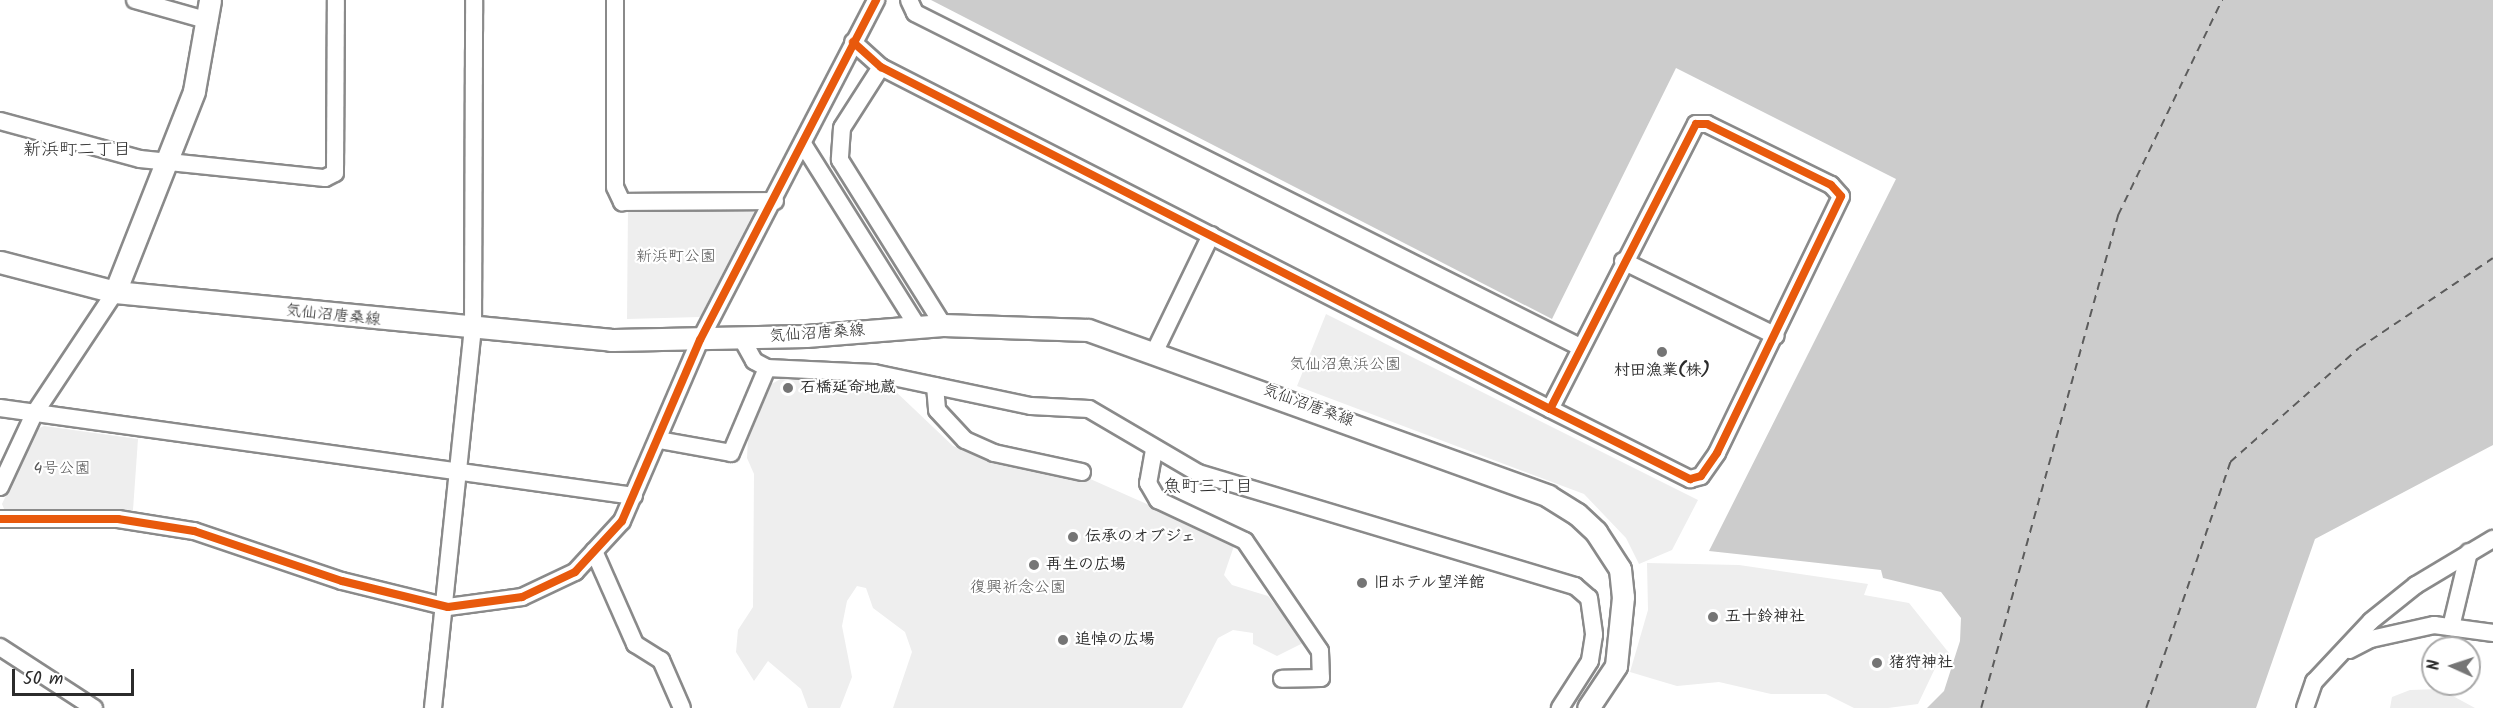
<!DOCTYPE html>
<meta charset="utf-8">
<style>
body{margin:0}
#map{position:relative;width:2493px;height:708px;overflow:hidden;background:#fff;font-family:Kalam,"Klee One",sans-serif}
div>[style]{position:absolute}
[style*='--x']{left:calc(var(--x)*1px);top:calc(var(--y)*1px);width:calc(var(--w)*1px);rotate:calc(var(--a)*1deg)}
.green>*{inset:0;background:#eee}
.water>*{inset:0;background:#ccc}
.ferry>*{height:1.5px;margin-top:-0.75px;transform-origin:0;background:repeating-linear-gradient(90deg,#5c5c5c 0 8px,transparent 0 14px)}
.roads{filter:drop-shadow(2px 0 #8a8a8a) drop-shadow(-2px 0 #8a8a8a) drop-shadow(0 2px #8a8a8a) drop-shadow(0 -2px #8a8a8a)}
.minor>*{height:16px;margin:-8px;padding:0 8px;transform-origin:8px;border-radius:8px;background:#fff}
.major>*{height:21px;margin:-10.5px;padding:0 10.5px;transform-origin:10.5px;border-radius:10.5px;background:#fff}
.cycleway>*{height:8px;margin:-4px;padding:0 4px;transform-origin:4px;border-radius:4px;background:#e8590c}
.dots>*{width:16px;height:16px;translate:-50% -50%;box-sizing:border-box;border:3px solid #fff;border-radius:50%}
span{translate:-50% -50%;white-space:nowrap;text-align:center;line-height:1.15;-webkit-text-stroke:4.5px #fff;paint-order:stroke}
.park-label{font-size:16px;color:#585858}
.street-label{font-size:16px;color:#2b2b2b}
.poi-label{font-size:16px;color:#2b2b2b;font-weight:700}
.left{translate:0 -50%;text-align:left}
.neighbourhood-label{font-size:18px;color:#2b2b2b}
.north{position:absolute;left:2421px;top:636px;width:60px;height:60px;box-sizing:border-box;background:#fff;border:2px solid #aaa;border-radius:50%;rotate:273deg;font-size:16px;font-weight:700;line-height:24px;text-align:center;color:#2b2b2b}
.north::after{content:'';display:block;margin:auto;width:21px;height:27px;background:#757575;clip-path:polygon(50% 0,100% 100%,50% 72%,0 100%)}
.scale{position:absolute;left:12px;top:669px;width:122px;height:27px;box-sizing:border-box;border:3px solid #2b2b2b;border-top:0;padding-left:8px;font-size:18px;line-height:21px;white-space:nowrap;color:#2b2b2b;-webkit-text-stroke:4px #fff;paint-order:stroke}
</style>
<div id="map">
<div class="green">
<i style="clip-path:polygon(747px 205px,754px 212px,700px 317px,627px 319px,628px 207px)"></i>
<i style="clip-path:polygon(1326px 314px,1698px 500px,1672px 550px,1639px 564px,1626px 538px,1584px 494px,1297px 386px)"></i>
<i style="clip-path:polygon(784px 377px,875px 380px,893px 389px,953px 446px,996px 462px,1088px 478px,1235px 543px,1224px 575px,1232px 585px,1268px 596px,1305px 642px,1277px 656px,1253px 644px,1253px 633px,1233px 630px,1218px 638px,1182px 708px,893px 708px,912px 652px,905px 632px,873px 608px,866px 588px,857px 586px,847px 601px,842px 626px,852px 677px,840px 708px,808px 708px,801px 689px,768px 661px,754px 681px,736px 652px,738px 630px,753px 607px,754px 474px,747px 458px,748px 437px,768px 386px)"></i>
<i style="clip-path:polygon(44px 426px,138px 439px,133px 510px,5px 511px,2px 504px,37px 429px)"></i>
<i style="clip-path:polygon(1647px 563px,1739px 565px,1868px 584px,1864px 595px,1909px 603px,1949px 653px,1939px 660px,1918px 704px,1888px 708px,1854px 708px,1826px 694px,1771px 694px,1719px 682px,1677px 686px,1660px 681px,1630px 672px,1648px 610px)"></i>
<i style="clip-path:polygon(2440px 689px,2475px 708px,2390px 708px,2392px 697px,2410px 690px)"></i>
</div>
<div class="water">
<i style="clip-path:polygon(931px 0,2493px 0,2493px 445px,2315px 539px,2256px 708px,1927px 708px,1944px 691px,1960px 641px,1961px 618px,1941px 592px,1883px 578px,1881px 570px,1709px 551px,1896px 179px,1676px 68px,1552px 319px)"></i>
</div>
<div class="ferry">
<i style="--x:1981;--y:708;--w:512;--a:-74.47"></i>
<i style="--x:2118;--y:215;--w:239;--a:-64.2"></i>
<i style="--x:2146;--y:708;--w:260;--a:-71.1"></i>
<i style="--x:2230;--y:462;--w:172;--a:-41.5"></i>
<i style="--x:2359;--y:348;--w:161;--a:-33.9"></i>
</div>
<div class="roads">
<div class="minor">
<i style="--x:135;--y:0;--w:77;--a:15.8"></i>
<i style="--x:615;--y:0;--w:187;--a:90"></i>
<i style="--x:615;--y:187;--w:17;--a:65"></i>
<i style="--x:622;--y:202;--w:153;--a:-0.4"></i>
<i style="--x:909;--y:0;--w:14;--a:65"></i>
<i style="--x:915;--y:13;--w:744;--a:26.67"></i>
<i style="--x:853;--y:42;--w:38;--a:42"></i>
<i style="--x:881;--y:67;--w:751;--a:27.08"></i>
<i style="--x:1550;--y:409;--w:157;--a:26.6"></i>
<i style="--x:1690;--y:479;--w:11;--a:-15"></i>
<i style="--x:1701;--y:476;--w:28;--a:-55"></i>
<i style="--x:1717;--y:453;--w:285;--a:-64.2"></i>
<i style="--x:1841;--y:196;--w:15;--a:-132"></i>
<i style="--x:1831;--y:185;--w:138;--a:-153.8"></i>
<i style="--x:1707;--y:124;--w:11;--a:180"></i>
<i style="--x:1696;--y:124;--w:320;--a:117.1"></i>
<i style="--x:881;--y:67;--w:72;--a:122.6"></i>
<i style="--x:842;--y:128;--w:32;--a:94"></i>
<i style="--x:840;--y:160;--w:195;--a:58"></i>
<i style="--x:0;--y:121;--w:145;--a:15.2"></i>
<i style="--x:140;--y:159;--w:186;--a:5.9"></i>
<i style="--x:325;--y:178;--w:11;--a:-27"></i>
<i style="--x:335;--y:173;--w:173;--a:-89.7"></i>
<i style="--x:803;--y:144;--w:216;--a:57.9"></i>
<i style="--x:1623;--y:261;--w:170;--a:26.1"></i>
<i style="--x:742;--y:339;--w:25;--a:61"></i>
<i style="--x:754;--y:361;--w:15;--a:28"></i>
<i style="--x:767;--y:368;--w:107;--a:2.7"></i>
<i style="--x:874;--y:373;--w:160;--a:11.9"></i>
<i style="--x:1031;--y:406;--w:58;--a:3"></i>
<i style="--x:1089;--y:409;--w:126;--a:30.4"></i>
<i style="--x:1198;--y:473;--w:394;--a:16.7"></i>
<i style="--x:1575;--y:586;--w:18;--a:41"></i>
<i style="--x:1589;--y:598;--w:37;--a:82"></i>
<i style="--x:1594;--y:635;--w:26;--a:99"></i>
<i style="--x:1590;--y:661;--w:56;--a:122.6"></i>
<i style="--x:1154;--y:353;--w:131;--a:-64.2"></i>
<i style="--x:935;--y:386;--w:24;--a:85"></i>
<i style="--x:937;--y:410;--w:41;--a:47"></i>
<i style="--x:965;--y:440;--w:32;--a:24"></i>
<i style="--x:994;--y:453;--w:90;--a:12.2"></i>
<i style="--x:0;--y:408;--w:640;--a:7.9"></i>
<i style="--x:659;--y:440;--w:73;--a:10.2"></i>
<i style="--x:731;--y:453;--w:92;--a:-67"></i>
<i style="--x:1154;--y:450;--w:34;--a:100"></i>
<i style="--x:1148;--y:483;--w:20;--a:60"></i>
<i style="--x:1158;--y:500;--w:96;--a:25.2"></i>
<i style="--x:1245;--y:541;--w:133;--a:55.7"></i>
<i style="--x:1320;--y:651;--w:27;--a:88"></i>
<i style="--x:1321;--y:678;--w:39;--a:179"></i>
<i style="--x:0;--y:487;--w:81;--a:-65"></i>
<i style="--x:34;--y:414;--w:146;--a:-56.4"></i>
<i style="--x:0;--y:519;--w:118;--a:0"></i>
<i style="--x:118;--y:519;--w:77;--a:9"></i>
<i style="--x:194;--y:531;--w:156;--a:18.7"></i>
<i style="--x:342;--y:581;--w:109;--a:13.8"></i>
<i style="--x:448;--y:607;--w:75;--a:-7.7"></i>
<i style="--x:522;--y:597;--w:59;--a:-25.3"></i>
<i style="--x:575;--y:572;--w:69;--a:-47.3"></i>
<i style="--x:622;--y:521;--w:197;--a:-66.7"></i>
<i style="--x:700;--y:340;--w:383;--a:-62.6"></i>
<i style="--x:594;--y:551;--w:102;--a:66.2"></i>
<i style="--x:635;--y:644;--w:31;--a:32"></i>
<i style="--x:661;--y:660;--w:52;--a:66.4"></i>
<i style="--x:2451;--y:627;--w:77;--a:-76.5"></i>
<i style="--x:0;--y:647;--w:112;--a:33"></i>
<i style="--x:2349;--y:650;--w:25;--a:-27"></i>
<i style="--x:2371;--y:639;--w:65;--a:-12.5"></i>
<i style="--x:2434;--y:625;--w:60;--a:7.7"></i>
<i style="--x:433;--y:708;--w:382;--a:-84"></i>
<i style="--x:473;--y:328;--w:328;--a:-89.8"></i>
<i style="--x:2305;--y:708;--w:28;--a:-71"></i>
<i style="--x:2314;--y:682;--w:83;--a:-46.9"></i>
<i style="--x:2371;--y:621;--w:58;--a:-38.7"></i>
<i style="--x:2416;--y:585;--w:90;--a:-30.9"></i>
</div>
<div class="major">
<i style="--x:0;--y:262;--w:119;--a:14.6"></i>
<i style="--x:115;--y:292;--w:497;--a:5.5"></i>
<i style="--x:610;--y:340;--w:196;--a:-1.2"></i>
<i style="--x:806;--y:336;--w:137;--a:-4.6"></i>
<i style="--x:943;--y:325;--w:145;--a:2"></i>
<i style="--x:1088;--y:330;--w:489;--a:19.8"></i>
<i style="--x:1548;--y:496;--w:34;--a:32"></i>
<i style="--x:1577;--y:514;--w:26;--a:43"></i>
<i style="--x:1596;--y:532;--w:44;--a:57"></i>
<i style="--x:1620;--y:569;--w:28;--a:84"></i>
<i style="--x:1623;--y:597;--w:69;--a:95.8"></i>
<i style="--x:1616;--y:666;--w:50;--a:123.7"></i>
<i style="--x:115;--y:292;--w:216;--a:-68.5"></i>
<i style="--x:194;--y:91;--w:92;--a:-80"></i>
</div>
</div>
<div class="cycleway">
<i style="--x:853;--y:42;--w:38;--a:42"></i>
<i style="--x:881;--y:67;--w:751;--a:27.08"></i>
<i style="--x:1550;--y:409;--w:157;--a:26.6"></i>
<i style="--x:1690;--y:479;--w:11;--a:-15"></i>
<i style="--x:1701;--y:476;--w:28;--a:-55"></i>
<i style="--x:1717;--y:453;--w:285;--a:-64.2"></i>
<i style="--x:1841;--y:196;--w:15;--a:-132"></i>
<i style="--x:1831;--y:185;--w:138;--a:-153.8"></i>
<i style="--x:1707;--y:124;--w:11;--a:180"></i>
<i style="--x:1696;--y:124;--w:320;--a:117.1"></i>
<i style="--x:0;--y:519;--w:118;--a:0"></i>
<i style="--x:118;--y:519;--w:77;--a:9"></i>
<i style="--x:194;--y:531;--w:156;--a:18.7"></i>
<i style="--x:342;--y:581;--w:109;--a:13.8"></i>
<i style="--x:448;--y:607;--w:75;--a:-7.7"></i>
<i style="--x:522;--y:597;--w:59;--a:-25.3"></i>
<i style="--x:575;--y:572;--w:69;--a:-47.3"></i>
<i style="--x:622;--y:521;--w:197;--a:-66.7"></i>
<i style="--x:700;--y:340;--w:383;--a:-62.6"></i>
</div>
<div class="dots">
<i style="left:1662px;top:352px;background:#757575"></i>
<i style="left:788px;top:388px;background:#757575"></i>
<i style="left:1073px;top:537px;background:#757575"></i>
<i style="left:1034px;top:565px;background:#757575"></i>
<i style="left:1362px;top:583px;background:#757575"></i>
<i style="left:1713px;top:617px;background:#757575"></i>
<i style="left:1063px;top:640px;background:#757575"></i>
<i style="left:1877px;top:663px;background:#757575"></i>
</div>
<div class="park-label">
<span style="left:676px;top:257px">新浜町公園</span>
<span style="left:1345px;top:365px">気仙沼魚浜公園</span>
<span style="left:62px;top:469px">4号公園</span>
<span style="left:1018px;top:588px">復興祈念公園</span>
</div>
<div class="street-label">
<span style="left:333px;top:316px;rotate:6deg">気仙沼唐桑線</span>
<span style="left:817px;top:334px;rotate:-4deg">気仙沼唐桑線</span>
<span style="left:1308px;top:406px;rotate:20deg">気仙沼唐桑線</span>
</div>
<div class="poi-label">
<span style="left:1662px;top:371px">村田漁業(株)</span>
<span class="left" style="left:800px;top:388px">石橋延命地蔵</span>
<span class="left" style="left:1085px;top:537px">伝承のオブジェ</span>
<span class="left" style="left:1046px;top:565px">再生の広場</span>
<span class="left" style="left:1374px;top:583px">旧ホテル望洋館</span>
<span class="left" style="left:1725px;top:617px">五十鈴神社</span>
<span class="left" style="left:1075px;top:640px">追悼の広場</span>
<span class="left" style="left:1889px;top:663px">猪狩神社</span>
</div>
<div class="neighbourhood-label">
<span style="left:77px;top:151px">新浜町二丁目</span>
<span style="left:1208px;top:488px">魚町三丁目</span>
</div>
<div class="north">N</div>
<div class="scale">50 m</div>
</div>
